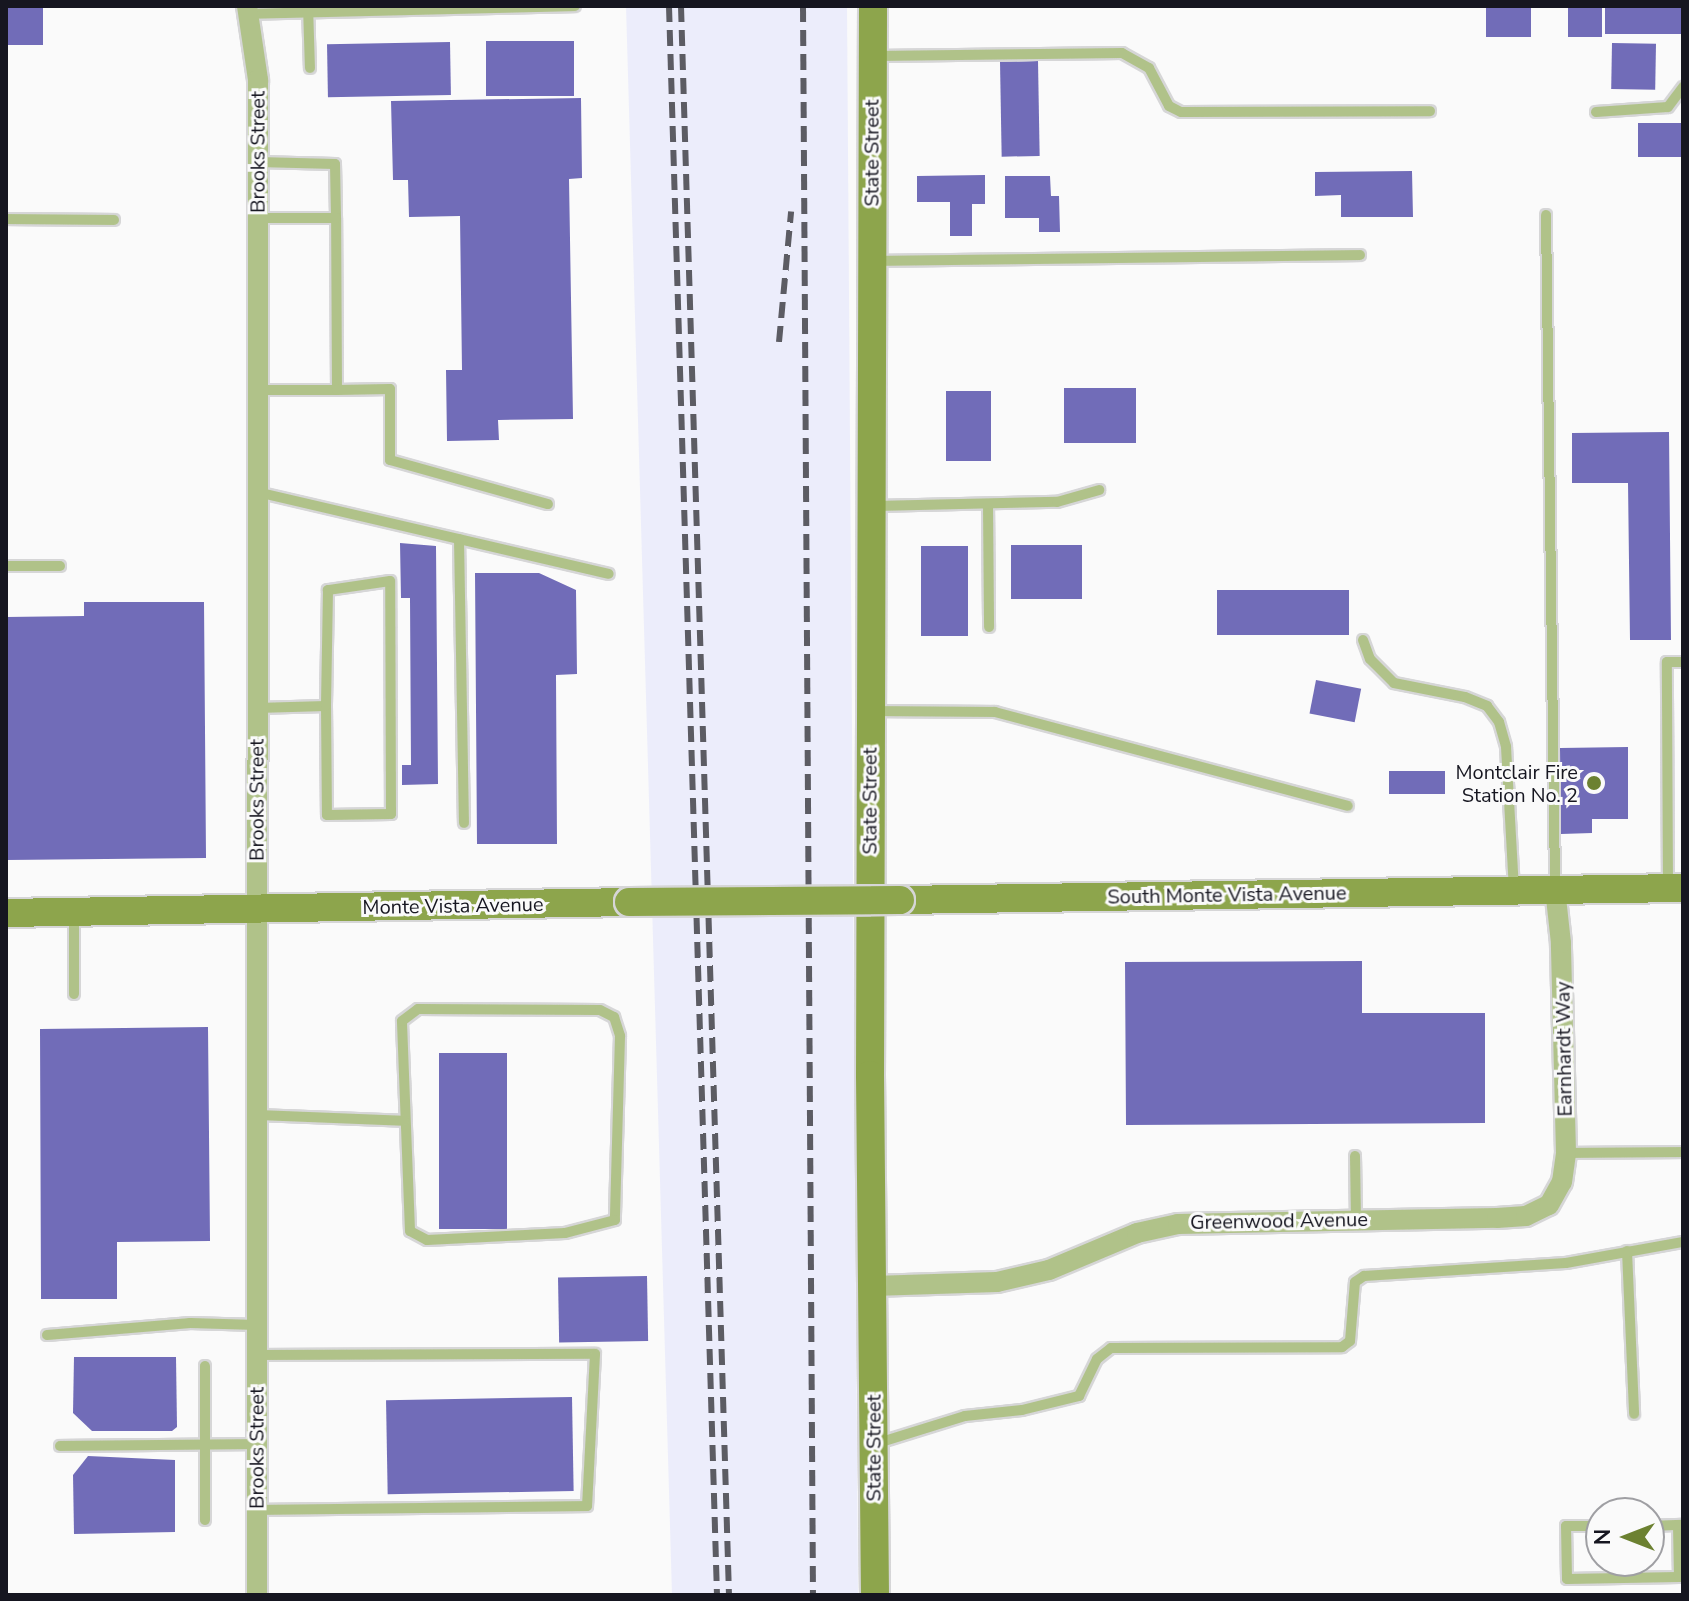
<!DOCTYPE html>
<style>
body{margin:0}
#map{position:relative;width:1689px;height:1601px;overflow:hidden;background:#fafafa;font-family:"Nunito Sans",sans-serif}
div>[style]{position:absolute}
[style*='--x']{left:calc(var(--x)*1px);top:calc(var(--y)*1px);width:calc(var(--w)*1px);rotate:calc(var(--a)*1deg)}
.built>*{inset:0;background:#ecedfb}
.building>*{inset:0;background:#716cb8;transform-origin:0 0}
.roads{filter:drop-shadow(2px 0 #d6d6d7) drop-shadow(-2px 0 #d6d6d7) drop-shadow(0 2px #d6d6d7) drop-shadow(0 -2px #d6d6d7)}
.lane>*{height:10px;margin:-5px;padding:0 5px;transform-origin:5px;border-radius:5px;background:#b0c289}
.street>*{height:20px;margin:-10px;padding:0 10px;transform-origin:10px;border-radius:10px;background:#b0c289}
.secondary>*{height:28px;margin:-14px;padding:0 14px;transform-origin:14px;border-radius:14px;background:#8da54c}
.rail>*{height:6px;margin-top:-3px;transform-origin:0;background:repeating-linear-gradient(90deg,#5c5c63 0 16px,transparent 0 24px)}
.bridges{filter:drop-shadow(2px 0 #d6d6d7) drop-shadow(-2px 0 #d6d6d7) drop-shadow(0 2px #d6d6d7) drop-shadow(0 -2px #d6d6d7)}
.secondary-bridge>*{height:28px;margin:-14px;padding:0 14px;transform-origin:14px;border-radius:14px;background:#8da54c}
.dots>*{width:22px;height:22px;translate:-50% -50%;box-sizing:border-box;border:4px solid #fafafa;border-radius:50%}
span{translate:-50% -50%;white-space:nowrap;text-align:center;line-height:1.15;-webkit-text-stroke:6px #fafafa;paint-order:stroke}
.street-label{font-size:20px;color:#161620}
.poi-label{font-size:20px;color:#161620}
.right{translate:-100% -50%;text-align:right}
.frame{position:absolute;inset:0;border:8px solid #161620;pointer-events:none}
.north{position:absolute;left:1585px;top:1497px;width:80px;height:80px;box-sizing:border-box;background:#fafafa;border:2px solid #9f9fa3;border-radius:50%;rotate:270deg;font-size:22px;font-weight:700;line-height:32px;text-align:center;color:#161620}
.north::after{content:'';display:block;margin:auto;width:28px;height:36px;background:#6c8131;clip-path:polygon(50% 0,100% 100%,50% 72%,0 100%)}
</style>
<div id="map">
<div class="built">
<i style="clip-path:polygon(626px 6px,847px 6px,858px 1595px,672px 1595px)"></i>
</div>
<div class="building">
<i style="left:6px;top:6px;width:37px;height:39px"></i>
<i style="left:1486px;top:6px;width:45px;height:31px"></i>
<i style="left:1568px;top:6px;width:34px;height:31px"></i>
<i style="left:1605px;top:6px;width:78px;height:28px"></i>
<i style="left:486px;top:41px;width:88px;height:55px"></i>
<i style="left:450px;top:42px;width:53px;height:123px;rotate:89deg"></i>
<i style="left:1612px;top:43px;width:44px;height:46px;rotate:1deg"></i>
<i style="left:1038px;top:61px;width:95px;height:38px;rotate:89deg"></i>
<i style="clip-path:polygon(581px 98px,582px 178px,569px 179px,573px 419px,498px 420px,499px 440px,447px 441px,446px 370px,462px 370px,460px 216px,409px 217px,408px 180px,393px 180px,391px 101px)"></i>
<i style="left:1638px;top:123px;width:45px;height:34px"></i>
<i style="clip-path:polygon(1412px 171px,1413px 217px,1341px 217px,1341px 195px,1315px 196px,1315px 172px)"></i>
<i style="clip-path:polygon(985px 175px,985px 204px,972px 204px,972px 236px,950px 236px,950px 202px,917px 202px,917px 176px)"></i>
<i style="clip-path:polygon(1005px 176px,1050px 176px,1051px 196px,1059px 196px,1060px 232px,1039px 232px,1039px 218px,1005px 218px)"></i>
<i style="left:1136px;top:388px;width:55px;height:72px;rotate:90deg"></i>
<i style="left:991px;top:391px;width:70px;height:45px;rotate:90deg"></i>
<i style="clip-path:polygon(1669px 432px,1671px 640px,1630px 640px,1628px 483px,1572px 483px,1572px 433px)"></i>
<i style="clip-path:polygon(400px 543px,436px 546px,438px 784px,402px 785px,402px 765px,411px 765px,410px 598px,401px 598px)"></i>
<i style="left:1082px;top:545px;width:54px;height:71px;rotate:90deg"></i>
<i style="left:921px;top:546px;width:47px;height:90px"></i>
<i style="clip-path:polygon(475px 573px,539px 573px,576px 590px,577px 674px,556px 675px,557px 844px,477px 844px)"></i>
<i style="left:1349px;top:590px;width:45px;height:132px;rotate:90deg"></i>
<i style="clip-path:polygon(84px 602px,204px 602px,206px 858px,6px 860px,6px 617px,84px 616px)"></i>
<i style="left:1316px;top:680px;width:46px;height:34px;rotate:11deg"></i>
<i style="clip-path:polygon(1628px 747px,1628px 819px,1592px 819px,1592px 833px,1561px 834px,1560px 748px)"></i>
<i style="left:1389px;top:771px;width:56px;height:23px"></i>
<i style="clip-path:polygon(1362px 961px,1362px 1013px,1485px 1013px,1485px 1123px,1126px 1125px,1125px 962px)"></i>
<i style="clip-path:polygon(208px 1027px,210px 1241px,117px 1242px,117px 1299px,41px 1299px,40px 1029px)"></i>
<i style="left:507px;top:1053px;width:176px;height:68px;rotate:90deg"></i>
<i style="left:647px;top:1276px;width:65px;height:89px;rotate:89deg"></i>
<i style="clip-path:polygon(74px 1357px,176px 1357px,177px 1427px,172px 1431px,92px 1431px,73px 1413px)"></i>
<i style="left:572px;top:1397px;width:94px;height:186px;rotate:89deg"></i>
<i style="clip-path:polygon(88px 1456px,175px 1460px,175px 1532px,74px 1534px,73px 1475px)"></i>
</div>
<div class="roads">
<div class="lane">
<i style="--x:308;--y:6;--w:62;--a:88.2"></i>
<i style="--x:248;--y:14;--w:327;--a:-1.4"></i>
<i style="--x:875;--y:56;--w:247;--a:-0.7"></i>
<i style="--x:1122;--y:53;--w:31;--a:29"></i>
<i style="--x:1149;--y:68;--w:43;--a:62.2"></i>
<i style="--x:1169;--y:106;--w:13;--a:27"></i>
<i style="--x:1181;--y:112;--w:249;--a:-0.2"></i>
<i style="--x:1596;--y:112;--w:72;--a:-4"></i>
<i style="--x:1668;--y:107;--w:25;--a:-53"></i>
<i style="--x:258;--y:162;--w:77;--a:1.5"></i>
<i style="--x:335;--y:164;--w:54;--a:88.9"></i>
<i style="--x:1546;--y:215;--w:672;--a:89.23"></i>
<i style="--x:6;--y:219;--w:108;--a:0.5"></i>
<i style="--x:874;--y:261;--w:486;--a:-0.7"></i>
<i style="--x:257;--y:390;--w:80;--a:0"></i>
<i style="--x:337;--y:390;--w:172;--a:-90.3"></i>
<i style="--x:336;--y:218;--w:78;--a:180"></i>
<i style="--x:337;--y:390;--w:53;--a:-1.1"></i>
<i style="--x:390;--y:389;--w:71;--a:90"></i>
<i style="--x:390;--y:460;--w:164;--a:15.6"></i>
<i style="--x:257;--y:492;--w:361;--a:13.1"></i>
<i style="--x:988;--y:504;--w:123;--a:89.5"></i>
<i style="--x:875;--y:506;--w:182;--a:-1.3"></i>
<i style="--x:1057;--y:502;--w:44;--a:-15.9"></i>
<i style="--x:459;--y:539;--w:284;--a:89"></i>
<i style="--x:6;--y:566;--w:54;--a:0"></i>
<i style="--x:1363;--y:640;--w:20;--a:70"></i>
<i style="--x:1370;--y:659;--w:34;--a:45"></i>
<i style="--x:1394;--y:683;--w:72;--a:11.2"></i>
<i style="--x:1465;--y:697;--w:24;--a:22"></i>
<i style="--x:1487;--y:706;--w:20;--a:53"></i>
<i style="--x:1499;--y:722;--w:26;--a:74"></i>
<i style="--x:1506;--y:747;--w:142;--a:86.8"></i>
<i style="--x:257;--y:708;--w:69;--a:-1.7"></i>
<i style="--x:326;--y:706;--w:109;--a:89.5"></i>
<i style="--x:327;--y:815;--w:64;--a:-0.9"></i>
<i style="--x:391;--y:814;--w:233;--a:-90.2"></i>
<i style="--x:390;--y:581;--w:63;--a:171.7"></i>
<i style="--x:328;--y:590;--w:116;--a:91"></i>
<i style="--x:872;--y:711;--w:123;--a:0.5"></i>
<i style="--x:995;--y:712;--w:365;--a:14.9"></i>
<i style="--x:1668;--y:886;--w:224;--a:-90.3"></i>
<i style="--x:1667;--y:662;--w:16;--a:0"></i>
<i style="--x:74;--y:994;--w:79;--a:-90"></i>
<i style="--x:418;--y:1009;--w:182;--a:0.3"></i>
<i style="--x:600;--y:1010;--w:16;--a:27"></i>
<i style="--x:614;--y:1017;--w:20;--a:72"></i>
<i style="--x:620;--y:1036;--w:184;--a:91.6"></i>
<i style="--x:615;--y:1220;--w:52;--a:165.4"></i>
<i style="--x:565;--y:1233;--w:138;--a:177.1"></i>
<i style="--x:427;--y:1240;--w:19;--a:-152"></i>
<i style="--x:410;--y:1231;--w:210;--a:-92.2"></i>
<i style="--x:402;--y:1021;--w:20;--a:-37"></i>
<i style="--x:257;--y:1115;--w:147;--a:2.3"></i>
<i style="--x:1566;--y:1153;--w:117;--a:-0.5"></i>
<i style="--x:1355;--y:1156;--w:63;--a:89.1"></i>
<i style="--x:1627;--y:1251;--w:163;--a:87.5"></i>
<i style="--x:47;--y:1335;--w:144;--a:-4.8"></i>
<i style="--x:190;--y:1323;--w:67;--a:1.7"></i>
<i style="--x:257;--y:1355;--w:338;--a:-0.2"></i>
<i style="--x:595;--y:1354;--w:152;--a:93"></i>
<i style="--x:587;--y:1506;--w:330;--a:179.3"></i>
<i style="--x:878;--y:1443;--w:91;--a:-17.2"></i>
<i style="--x:965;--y:1416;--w:57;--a:-6"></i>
<i style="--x:1022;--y:1410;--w:59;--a:-13.8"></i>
<i style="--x:1079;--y:1396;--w:41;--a:-64.1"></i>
<i style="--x:1097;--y:1359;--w:18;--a:-38"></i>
<i style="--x:1111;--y:1348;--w:231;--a:-0.2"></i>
<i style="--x:1342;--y:1347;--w:10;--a:-37"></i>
<i style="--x:1350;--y:1341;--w:59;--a:-85.2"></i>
<i style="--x:1355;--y:1282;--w:11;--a:-34"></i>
<i style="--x:1364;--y:1276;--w:202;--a:-3.7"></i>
<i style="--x:1566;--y:1263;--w:119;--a:-10.2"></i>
<i style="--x:60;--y:1446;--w:197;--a:-0.6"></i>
<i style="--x:205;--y:1520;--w:154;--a:-90"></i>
<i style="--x:1601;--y:1526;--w:35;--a:180"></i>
<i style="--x:1566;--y:1526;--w:53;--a:88.9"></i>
<i style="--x:1567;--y:1579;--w:112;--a:-1"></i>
<i style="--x:1679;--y:1577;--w:52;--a:-91.1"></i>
<i style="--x:1649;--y:1526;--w:34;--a:-2"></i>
</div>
<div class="street">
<i style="--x:247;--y:6;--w:75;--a:81.5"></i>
<i style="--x:258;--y:80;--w:1515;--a:90.04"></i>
<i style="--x:873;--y:1286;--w:124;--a:-1.8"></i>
<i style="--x:997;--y:1282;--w:53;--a:-13"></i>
<i style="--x:1049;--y:1270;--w:95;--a:-22.8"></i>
<i style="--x:1137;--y:1233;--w:42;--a:-12.4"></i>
<i style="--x:1178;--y:1224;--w:319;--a:-1.1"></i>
<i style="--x:1497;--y:1218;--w:29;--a:-4"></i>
<i style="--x:1526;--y:1216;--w:25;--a:-26"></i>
<i style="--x:1549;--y:1205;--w:26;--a:-61"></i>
<i style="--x:1562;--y:1182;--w:29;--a:-82"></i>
<i style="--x:1566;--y:1153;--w:210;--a:-91.4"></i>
<i style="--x:1561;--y:943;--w:54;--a:-96.3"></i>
</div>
<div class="secondary">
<i style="--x:873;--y:6;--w:1069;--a:90.16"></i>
<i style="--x:870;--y:1075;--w:520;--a:89.45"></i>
<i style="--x:900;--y:900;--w:783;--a:-0.88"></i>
<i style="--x:6;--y:913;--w:623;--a:-1.01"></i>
</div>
</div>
<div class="rail">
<i style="--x:669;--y:6;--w:1590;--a:88.27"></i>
<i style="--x:681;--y:6;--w:1590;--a:88.27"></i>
<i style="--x:803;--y:6;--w:1589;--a:89.64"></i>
<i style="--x:779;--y:342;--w:131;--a:-84.7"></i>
</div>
<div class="bridges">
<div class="secondary-bridge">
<i style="--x:629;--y:902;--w:271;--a:-0.4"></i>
</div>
</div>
<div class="dots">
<i style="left:1594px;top:783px;background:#6c8131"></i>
</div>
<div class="street-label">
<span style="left:258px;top:152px;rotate:-90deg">Brooks Street</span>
<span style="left:872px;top:153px;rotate:-90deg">State Street</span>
<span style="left:257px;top:800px;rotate:-90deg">Brooks Street</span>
<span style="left:870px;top:801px;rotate:-90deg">State Street</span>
<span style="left:1227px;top:895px;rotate:-1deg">South Monte Vista Avenue</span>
<span style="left:453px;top:906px;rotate:-1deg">Monte Vista Avenue</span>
<span style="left:1564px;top:1049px;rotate:-91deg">Earnhardt Way</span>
<span style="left:1279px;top:1221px;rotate:-1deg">Greenwood Avenue</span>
<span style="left:257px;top:1448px;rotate:-90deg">Brooks Street</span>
<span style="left:874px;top:1448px;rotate:-90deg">State Street</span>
</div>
<div class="poi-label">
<span class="right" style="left:1578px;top:784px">Montclair Fire<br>Station No. 2</span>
</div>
<div class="frame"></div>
<div class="north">N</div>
</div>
